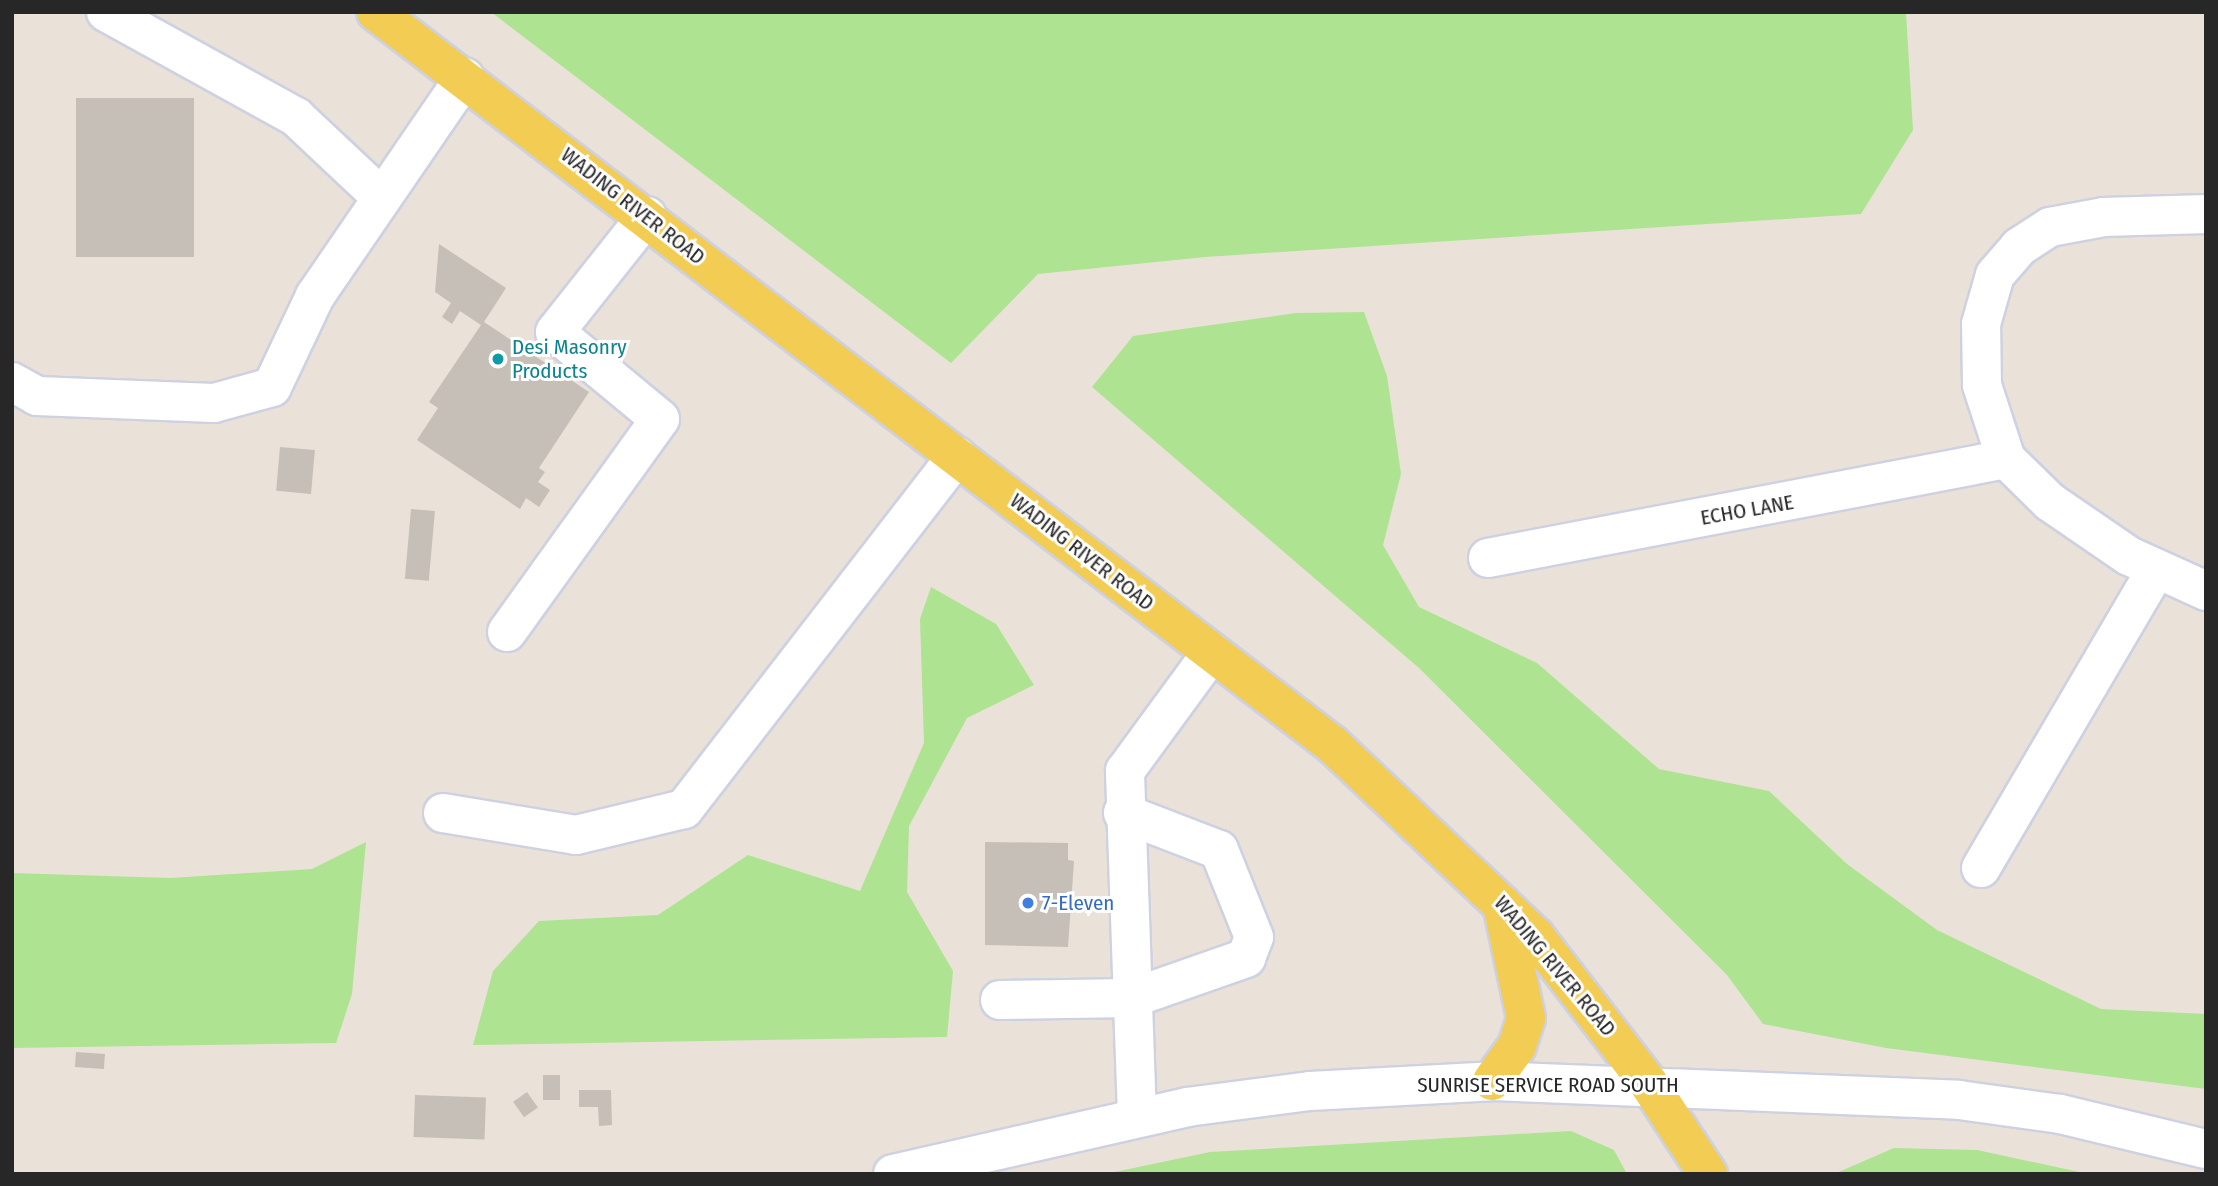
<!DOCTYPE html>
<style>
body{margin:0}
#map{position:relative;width:2218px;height:1186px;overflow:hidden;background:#eae2d8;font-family:"Fira Sans Condensed",sans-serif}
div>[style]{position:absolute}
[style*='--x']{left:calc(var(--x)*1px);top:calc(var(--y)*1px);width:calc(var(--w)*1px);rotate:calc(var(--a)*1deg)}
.green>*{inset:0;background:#aee392}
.building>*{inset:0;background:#c5bfb8;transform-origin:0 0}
.roads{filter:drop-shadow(2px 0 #cdd1e1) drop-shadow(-2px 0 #cdd1e1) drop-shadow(0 2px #cdd1e1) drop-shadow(0 -2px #cdd1e1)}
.minor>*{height:38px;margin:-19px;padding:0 19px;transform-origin:19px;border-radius:19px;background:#fff}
.major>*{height:38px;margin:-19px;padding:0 19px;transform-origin:19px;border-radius:19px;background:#f3cc54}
.dots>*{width:19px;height:19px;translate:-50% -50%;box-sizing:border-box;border:4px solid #fff;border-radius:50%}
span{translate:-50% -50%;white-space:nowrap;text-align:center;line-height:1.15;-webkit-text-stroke:6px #fff;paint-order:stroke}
.street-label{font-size:21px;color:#272727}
.culture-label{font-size:21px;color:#0d838f}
.left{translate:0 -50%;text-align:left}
.shop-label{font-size:21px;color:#366cbe}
.frame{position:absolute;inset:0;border:14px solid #272727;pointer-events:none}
</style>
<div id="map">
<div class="green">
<i style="clip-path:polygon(491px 12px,1906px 12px,1913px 130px,1861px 214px,1205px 257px,1038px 274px,951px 363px)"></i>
<i style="clip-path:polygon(1364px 312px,1387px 376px,1401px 474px,1383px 545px,1419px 607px,1537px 663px,1659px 769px,1769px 791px,1847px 864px,1937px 930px,2101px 1009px,2206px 1014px,2206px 1089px,1886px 1048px,1763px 1024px,1727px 975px,1419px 668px,1092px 387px,1133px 336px,1296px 313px)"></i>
<i style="clip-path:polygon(931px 587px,996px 624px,1034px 685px,967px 718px,909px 826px,907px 892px,953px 971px,947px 1037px,473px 1045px,493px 971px,539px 921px,658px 915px,748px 855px,860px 891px,924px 743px,920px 619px)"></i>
<i style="clip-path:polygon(366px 842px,352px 994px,336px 1043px,12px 1048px,12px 873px,170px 878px,312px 869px)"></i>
<i style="clip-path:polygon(1571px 1131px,1614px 1150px,1627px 1174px,1105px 1174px,1210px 1152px)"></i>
<i style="clip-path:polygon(1894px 1148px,1977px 1150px,2089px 1174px,1834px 1174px)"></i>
</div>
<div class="building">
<i style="left:76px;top:98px;width:118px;height:159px"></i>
<i style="clip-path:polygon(439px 244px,506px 288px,484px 322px,589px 392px,539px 468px,545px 472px,538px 482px,550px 490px,539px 507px,526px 498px,520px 509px,417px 440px,438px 408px,429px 402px,481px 325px,460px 311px,452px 324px,442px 317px,451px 303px,435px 292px)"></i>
<i style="left:280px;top:447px;width:35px;height:44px;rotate:5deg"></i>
<i style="left:411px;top:509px;width:24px;height:70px;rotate:5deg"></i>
<i style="clip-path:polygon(985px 842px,1068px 843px,1068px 860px,1074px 861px,1068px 947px,985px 945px)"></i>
<i style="left:76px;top:1052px;width:29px;height:15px;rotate:4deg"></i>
<i style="left:543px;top:1075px;width:17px;height:25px"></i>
<i style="clip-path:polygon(579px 1090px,611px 1090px,612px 1125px,599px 1126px,598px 1107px,579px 1107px)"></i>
<i style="left:527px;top:1092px;width:19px;height:17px;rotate:55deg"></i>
<i style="left:415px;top:1095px;width:71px;height:42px;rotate:2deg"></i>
</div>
<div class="roads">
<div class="minor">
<i style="--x:106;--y:12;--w:217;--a:28.9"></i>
<i style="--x:296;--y:117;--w:114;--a:43.2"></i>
<i style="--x:12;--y:382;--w:29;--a:29"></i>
<i style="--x:37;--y:396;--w:177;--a:2.3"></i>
<i style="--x:214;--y:403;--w:60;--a:-15.4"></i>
<i style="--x:272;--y:387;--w:101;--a:-64.7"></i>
<i style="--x:315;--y:296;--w:265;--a:-55.6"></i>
<i style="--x:2006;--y:459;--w:78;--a:-108"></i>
<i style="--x:1982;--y:385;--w:61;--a:-90.9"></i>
<i style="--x:1981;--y:324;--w:51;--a:-74.1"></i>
<i style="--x:1995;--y:275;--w:37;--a:-49"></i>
<i style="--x:2019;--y:247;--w:37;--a:-33"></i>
<i style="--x:2050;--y:227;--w:55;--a:-10.5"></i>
<i style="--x:2104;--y:217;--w:102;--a:-1.7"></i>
<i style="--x:1488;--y:558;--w:527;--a:-10.82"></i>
<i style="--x:2006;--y:459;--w:62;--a:44.3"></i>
<i style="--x:2050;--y:502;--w:96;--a:34.4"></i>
<i style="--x:2129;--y:556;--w:85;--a:24.4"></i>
<i style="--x:507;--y:632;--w:262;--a:-54.3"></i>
<i style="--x:660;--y:419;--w:136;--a:-140.4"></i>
<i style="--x:555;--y:332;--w:148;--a:-51.6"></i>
<i style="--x:443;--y:813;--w:135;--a:9.4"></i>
<i style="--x:576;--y:835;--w:111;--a:-13.5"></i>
<i style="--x:684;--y:809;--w:446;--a:-52.3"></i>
<i style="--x:1981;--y:868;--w:346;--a:-59.6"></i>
<i style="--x:1000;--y:1000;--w:132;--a:-0.9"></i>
<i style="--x:1132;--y:998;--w:121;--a:-19.3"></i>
<i style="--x:1246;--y:958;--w:22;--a:-69"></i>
<i style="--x:1254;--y:937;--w:94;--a:-111.9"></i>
<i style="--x:1219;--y:850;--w:103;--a:-158.9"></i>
<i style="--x:1137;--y:1117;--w:346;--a:-92"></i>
<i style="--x:1125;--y:771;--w:147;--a:-53.8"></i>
<i style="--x:893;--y:1174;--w:302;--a:-12.8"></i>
<i style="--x:1187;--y:1107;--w:124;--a:-7.4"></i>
<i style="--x:1310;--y:1091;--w:182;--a:-3.1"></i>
<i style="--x:1492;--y:1081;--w:467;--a:2.3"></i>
<i style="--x:1959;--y:1100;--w:102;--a:7.9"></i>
<i style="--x:2060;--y:1114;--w:150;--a:13.5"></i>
</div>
<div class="major">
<i style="--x:376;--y:12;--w:1205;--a:37.45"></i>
<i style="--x:1333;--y:745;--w:278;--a:43.4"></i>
<i style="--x:1535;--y:936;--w:187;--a:52.4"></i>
<i style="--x:1649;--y:1084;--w:108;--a:56.8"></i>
<i style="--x:1492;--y:1081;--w:43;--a:-54.5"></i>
<i style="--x:1517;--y:1046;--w:29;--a:-72"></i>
<i style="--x:1526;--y:1018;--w:116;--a:-101.9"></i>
</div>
</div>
<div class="dots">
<i style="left:498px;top:359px;background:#0f9aa8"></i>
<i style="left:1028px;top:903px;background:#3f7fe0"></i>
</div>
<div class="street-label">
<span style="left:633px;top:206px;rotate:38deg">WADING RIVER ROAD</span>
<span style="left:1747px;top:510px;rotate:-10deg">ECHO LANE</span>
<span style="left:1082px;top:552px;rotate:38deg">WADING RIVER ROAD</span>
<span style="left:1555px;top:966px;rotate:50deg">WADING RIVER ROAD</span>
<span style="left:1548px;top:1085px">SUNRISE SERVICE ROAD SOUTH</span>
</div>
<div class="culture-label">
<span class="left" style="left:512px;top:359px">Desi Masonry<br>Products</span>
</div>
<div class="shop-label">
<span class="left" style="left:1042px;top:903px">7-Eleven</span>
</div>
<div class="frame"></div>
</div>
